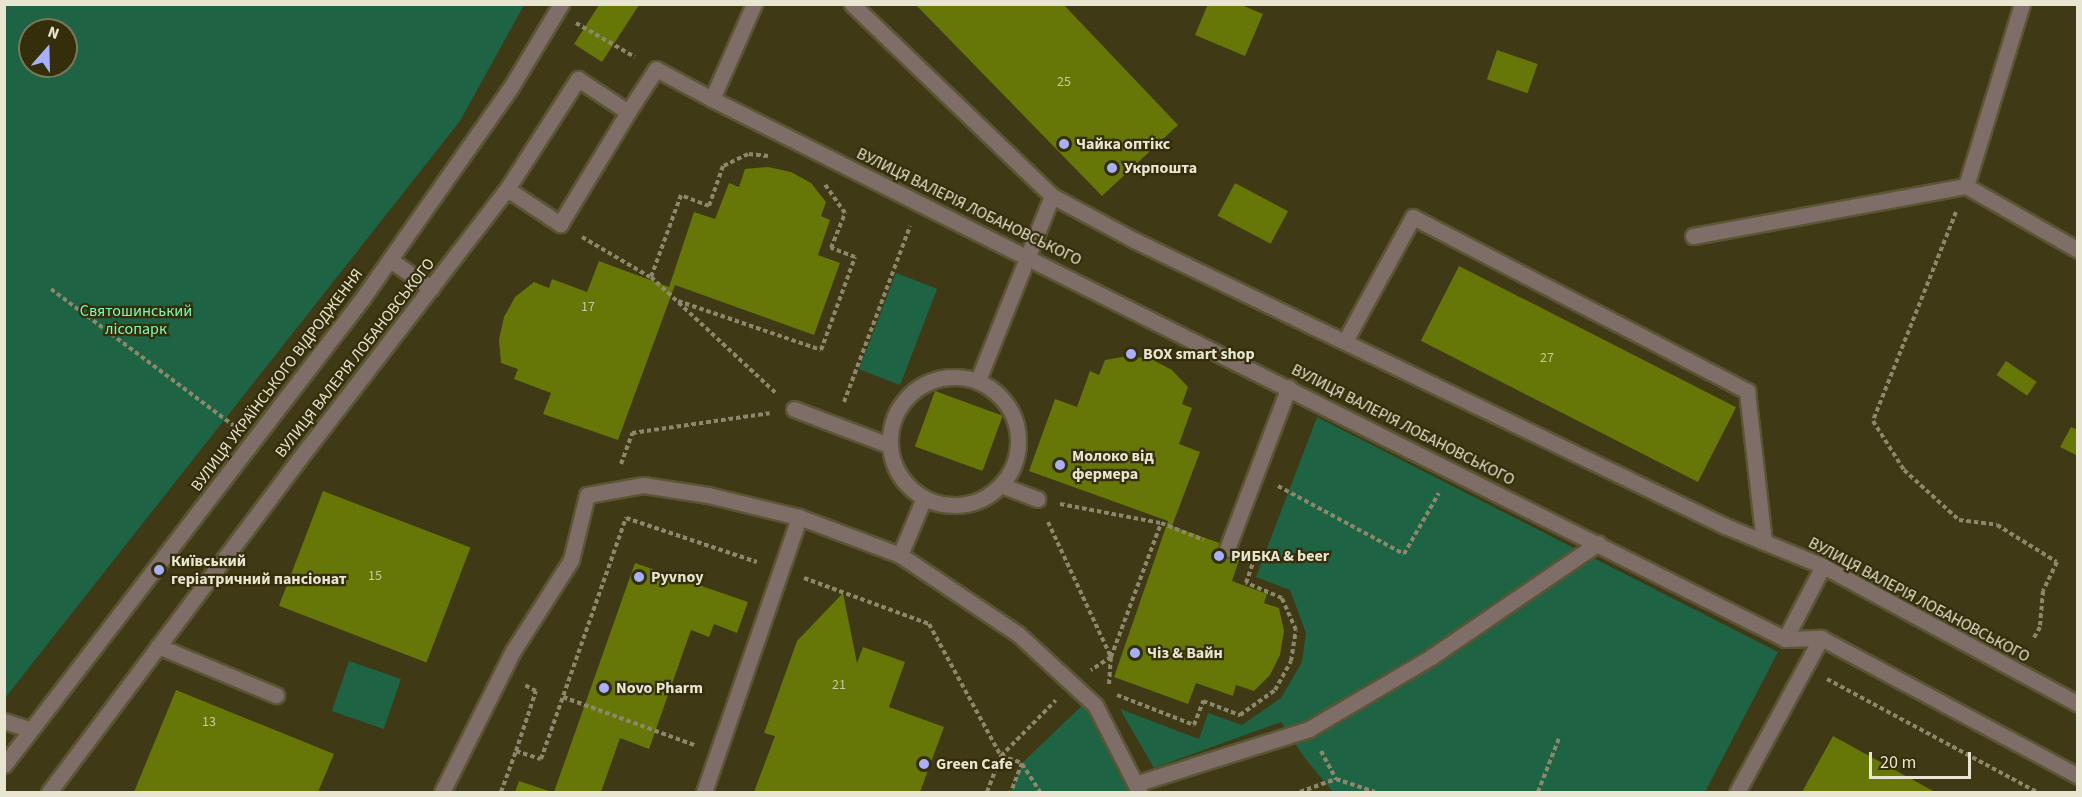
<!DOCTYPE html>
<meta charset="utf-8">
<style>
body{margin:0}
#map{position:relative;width:2082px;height:797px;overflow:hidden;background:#3f3916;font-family:"Source Sans 3",sans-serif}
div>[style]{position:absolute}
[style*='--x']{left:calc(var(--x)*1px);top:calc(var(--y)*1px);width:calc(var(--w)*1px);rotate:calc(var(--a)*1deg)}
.green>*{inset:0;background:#1e6343;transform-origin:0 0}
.building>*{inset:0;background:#667607;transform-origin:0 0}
.path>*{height:4px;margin-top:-2px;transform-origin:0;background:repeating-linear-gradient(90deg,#8d886c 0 4.5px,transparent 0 7.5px)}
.roads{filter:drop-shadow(2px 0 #5a5534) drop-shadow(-2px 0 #5a5534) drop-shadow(0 2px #5a5534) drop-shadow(0 -2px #5a5534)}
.minor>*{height:15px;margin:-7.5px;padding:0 7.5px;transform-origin:7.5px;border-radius:7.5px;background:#7f6d68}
.minor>.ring{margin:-7.5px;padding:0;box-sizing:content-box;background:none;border:15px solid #7f6d68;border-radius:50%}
.dots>*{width:16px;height:16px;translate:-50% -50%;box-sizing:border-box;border:3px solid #352e0b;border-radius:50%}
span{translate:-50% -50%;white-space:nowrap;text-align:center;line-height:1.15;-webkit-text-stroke:4.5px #352e0b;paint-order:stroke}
.number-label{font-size:14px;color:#c8c99e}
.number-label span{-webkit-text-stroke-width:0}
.poi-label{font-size:16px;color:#e8e5d1;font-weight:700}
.left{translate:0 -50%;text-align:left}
.street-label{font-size:16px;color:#e8e5d1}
.park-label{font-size:16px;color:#77fdb9}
.frame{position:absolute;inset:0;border:6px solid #e8e5d1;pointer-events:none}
.north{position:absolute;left:18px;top:18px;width:60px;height:60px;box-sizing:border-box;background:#352e0b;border:2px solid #7d775a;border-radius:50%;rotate:20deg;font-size:16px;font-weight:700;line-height:24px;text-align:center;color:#e8e5d1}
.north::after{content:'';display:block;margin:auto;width:21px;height:27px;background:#a8b0fc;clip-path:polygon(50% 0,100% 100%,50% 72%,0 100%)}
.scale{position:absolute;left:1869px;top:752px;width:102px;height:27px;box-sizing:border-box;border:3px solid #e8e5d1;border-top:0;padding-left:8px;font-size:18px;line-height:21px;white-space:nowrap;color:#e8e5d1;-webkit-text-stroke:4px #352e0b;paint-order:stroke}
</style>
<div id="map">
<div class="green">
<i style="clip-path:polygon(evenodd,5px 4px,524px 5px,460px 121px,5px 698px,5px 4px,30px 30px,66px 30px,66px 66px,30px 66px,30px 30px)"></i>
<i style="left:896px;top:273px;width:44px;height:103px;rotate:21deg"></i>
<i style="clip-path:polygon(1317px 417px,1778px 652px,1705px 792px,1333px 792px,1304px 757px,1281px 722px,1154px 768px,1120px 709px,1199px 739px,1208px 713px,1242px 725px,1281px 698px,1302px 662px,1306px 633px,1290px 590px,1256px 577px)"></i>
<i style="left:349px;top:661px;width:55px;height:53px;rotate:19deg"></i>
<i style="clip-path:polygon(1089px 699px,1140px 792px,1011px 792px,1022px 763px)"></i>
</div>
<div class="building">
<i style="clip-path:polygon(915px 4px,1063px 4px,1178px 125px,1102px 196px)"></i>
<i style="clip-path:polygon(1208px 4px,1239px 4px,1263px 14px,1245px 56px,1195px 35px)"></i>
<i style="clip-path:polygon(599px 5px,639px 5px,602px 62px,574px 44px)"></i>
<i style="left:1497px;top:50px;width:43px;height:31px;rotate:19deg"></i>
<i style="clip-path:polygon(768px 167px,791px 172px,811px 183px,826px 202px,821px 216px,830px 220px,818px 255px,840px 263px,814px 335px,675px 285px,618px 440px,543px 414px,551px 393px,514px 379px,518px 369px,501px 363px,499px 340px,504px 317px,515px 297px,534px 282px,549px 288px,552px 279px,587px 292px,599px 261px,669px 287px,694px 212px,715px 219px,729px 183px,739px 187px,745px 169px)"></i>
<i style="left:1235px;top:183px;width:60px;height:37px;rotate:28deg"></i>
<i style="left:1459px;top:266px;width:311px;height:84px;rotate:27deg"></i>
<i style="clip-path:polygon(1128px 356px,1151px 359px,1172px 370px,1188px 387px,1182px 404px,1192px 408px,1179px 444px,1200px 452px,1172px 526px,1242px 551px,1232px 581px,1267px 594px,1264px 603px,1279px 608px,1284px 631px,1280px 655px,1270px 675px,1254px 691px,1236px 685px,1233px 696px,1196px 683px,1188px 704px,1114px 677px,1168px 521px,1029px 471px,1055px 399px,1077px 407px,1090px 371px,1099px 375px,1105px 360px)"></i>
<i style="left:2006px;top:361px;width:37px;height:17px;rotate:34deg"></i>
<i style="left:935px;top:391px;width:72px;height:59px;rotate:20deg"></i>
<i style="clip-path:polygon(2071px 427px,2078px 430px,2078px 456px,2060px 447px)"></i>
<i style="left:323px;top:491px;width:158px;height:123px;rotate:21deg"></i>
<i style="clip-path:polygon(635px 563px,748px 602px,737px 633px,714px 624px,709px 637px,691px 630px,649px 749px,620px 738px,601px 792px,554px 792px)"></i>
<i style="clip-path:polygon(843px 593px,857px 663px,863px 647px,905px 662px,889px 707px,944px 727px,920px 792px,754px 792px,775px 736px,764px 733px,797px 641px)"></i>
<i style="clip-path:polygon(176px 690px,334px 754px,318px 792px,134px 792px)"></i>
<i style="clip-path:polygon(1833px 736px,1893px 769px,1935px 792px,1802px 792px)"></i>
<i style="clip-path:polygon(519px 781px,552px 792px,515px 792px)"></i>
</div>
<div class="path">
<i style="--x:576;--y:23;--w:68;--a:30"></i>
<i style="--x:768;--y:156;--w:20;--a:-174"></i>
<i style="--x:748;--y:154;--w:28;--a:154"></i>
<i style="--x:723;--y:166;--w:42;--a:109.3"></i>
<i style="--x:709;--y:206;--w:30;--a:-159"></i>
<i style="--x:681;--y:195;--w:87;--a:110.1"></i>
<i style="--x:651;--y:277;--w:171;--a:42.9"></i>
<i style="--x:1956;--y:212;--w:225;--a:111.7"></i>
<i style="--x:1873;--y:421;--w:58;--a:57.7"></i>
<i style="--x:1904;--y:470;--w:74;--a:42.3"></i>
<i style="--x:1959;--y:520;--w:38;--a:7"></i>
<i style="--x:1997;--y:525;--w:70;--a:31.7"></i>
<i style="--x:2057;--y:562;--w:32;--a:116"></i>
<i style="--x:2043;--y:591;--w:36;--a:95"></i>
<i style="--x:2040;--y:627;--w:13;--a:119"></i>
<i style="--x:582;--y:237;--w:79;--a:30.5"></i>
<i style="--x:51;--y:289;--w:229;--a:36.8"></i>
<i style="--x:678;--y:301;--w:151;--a:18.9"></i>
<i style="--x:821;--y:350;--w:99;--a:-69.9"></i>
<i style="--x:855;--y:257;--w:26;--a:-159"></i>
<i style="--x:831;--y:248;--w:38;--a:-68"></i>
<i style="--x:845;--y:213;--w:35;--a:-125"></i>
<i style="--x:844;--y:402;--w:188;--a:-69.4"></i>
<i style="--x:621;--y:464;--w:33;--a:-70"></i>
<i style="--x:632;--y:433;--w:139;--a:-8.2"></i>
<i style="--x:1278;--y:486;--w:143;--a:28.4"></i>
<i style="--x:1404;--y:554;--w:70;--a:-60.2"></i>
<i style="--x:1060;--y:504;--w:103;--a:10.7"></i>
<i style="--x:1161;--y:523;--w:46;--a:21.6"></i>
<i style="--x:1048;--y:522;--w:149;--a:65"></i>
<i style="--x:1111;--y:657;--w:24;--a:147"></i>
<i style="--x:804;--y:578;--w:133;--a:20.2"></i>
<i style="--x:929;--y:624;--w:150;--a:61.4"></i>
<i style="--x:1001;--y:756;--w:78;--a:-45.5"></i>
<i style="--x:1827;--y:679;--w:238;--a:28.3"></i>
<i style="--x:1109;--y:684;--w:27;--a:-86"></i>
<i style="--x:1111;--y:657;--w:143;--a:-69.5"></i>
<i style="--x:1117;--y:695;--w:83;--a:21.3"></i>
<i style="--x:1194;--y:725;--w:26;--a:-69"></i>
<i style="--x:1203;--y:701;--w:40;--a:21"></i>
<i style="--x:1240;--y:715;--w:43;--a:-35.5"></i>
<i style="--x:1275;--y:690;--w:33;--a:-61"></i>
<i style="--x:1291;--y:661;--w:31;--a:-81"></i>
<i style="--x:1296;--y:630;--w:35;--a:-114"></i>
<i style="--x:1282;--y:598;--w:39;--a:-157"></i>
<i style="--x:1246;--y:583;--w:24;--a:-71"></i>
<i style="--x:1254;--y:560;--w:4;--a:-153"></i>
<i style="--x:563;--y:697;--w:140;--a:20.1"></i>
<i style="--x:516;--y:751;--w:63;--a:-71.6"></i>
<i style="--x:536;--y:691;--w:15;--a:-152"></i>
<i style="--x:1321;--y:751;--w:32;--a:62"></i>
<i style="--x:1022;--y:764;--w:33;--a:57"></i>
<i style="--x:501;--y:792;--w:44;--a:-69.9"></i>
<i style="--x:516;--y:751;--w:26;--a:18"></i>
<i style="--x:541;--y:759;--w:256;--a:-70.6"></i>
<i style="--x:626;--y:518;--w:138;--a:18.6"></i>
<i style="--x:987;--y:792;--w:39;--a:-69"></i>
<i style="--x:1001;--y:756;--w:22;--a:18"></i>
<i style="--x:1022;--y:763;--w:31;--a:111"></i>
<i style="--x:1300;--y:792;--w:38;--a:-20"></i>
<i style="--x:1336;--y:779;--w:41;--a:18.4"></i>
<i style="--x:1538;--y:792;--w:58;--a:-68.7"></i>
</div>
<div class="roads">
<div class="minor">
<i style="--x:754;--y:4;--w:104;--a:113.9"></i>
<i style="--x:712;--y:99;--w:1201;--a:26.71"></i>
<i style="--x:1785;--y:639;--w:36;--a:-2"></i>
<i style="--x:1821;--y:638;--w:292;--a:28.2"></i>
<i style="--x:852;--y:4;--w:277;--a:43.8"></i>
<i style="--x:1052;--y:196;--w:93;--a:28.2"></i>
<i style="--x:1134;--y:240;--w:657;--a:25.82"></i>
<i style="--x:1725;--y:526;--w:106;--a:22.2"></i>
<i style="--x:1823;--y:566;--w:290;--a:28.4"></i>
<i style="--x:1966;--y:186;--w:190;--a:-72.9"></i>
<i style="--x:507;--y:189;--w:64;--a:33.4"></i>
<i style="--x:560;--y:224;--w:131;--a:-58.7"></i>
<i style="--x:1693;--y:236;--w:278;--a:-10.4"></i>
<i style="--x:1966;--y:186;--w:129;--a:29.7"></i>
<i style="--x:390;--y:260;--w:50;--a:34.3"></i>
<i style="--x:1345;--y:341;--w:141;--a:-61.3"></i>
<i style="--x:1413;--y:217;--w:377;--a:27.5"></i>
<i style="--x:1747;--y:391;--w:152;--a:83.6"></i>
<i class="ring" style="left:890px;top:377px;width:113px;height:113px"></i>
<i style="--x:978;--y:380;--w:198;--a:-68.1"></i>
<i style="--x:794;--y:409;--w:102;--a:20.8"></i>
<i style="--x:1001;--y:485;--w:39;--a:21"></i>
<i style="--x:924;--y:498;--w:62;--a:112.8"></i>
<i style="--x:900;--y:555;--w:142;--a:33.8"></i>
<i style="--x:1018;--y:634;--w:105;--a:42.7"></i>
<i style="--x:1095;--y:705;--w:97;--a:62.9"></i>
<i style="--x:1227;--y:549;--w:173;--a:-69.1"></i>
<i style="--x:1785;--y:639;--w:82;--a:-62.5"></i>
<i style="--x:158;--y:646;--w:128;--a:22.6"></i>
<i style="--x:4;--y:721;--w:28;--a:18"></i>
<i style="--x:4;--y:765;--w:588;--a:-52.47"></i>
<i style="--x:362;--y:299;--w:259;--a:-54.9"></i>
<i style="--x:511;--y:87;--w:97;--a:-58.9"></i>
<i style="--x:1135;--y:784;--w:182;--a:-17.5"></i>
<i style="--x:1309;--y:729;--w:142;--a:-30.5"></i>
<i style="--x:1431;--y:657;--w:202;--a:-34.3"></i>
<i style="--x:49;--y:792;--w:433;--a:-53.1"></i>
<i style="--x:309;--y:446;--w:324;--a:-52.4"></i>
<i style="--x:507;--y:189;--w:131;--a:-57.2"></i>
<i style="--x:578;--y:79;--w:60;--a:33.4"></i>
<i style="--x:628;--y:112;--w:51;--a:-56.9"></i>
<i style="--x:656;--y:69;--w:64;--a:28.2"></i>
<i style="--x:442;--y:792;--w:158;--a:-63.3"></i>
<i style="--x:513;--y:651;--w:108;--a:-57.5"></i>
<i style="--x:571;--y:560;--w:67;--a:-76.2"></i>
<i style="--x:587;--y:495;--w:57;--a:-10.1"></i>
<i style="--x:643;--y:485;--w:66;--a:8.7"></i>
<i style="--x:708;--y:495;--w:94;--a:13.6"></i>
<i style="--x:799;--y:517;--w:108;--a:20.6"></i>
<i style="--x:704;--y:792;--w:291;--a:-70.9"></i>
<i style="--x:1737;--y:792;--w:175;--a:-61.4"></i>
</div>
</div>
<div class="dots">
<i style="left:1064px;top:144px;background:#a8b0fc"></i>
<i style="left:1112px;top:168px;background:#a8b0fc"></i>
<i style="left:1131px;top:354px;background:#a8b0fc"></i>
<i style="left:1060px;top:465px;background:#a8b0fc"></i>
<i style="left:1219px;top:556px;background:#a8b0fc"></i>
<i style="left:159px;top:570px;background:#a8b0fc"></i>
<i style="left:639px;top:577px;background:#a8b0fc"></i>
<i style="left:1135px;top:653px;background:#a8b0fc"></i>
<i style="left:604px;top:688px;background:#a8b0fc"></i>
<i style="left:924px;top:764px;background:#a8b0fc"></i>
</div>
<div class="number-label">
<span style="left:1064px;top:82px">25</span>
<span style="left:588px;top:307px">17</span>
<span style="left:1547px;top:358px">27</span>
<span style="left:375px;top:576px">15</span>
<span style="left:839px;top:685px">21</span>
<span style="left:209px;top:722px">13</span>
</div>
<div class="poi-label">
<span class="left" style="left:1076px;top:144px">Чайка оптікс</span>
<span class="left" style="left:1124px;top:168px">Укрпошта</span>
<span class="left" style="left:1143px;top:354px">BOX smart shop</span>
<span class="left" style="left:1072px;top:465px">Молоко від<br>фермера</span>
<span class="left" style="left:1231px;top:556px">РИБКА &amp; beer</span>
<span class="left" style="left:171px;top:570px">Київський<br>геріатричний пансіонат</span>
<span class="left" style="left:651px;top:577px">Pyvnoy</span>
<span class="left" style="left:1147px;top:653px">Чіз &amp; Вайн</span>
<span class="left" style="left:616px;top:688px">Novo Pharm</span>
<span class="left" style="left:936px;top:764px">Green Cafe</span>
</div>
<div class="street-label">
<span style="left:969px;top:207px;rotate:26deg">ВУЛИЦЯ ВАЛЕРІЯ ЛОБАНОВСЬКОГО</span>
<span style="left:355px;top:358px;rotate:-52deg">ВУЛИЦЯ ВАЛЕРІЯ ЛОБАНОВСЬКОГО</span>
<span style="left:277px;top:380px;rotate:-53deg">ВУЛИЦЯ УКРАЇНСЬКОГО ВІДРОДЖЕННЯ</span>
<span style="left:1403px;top:425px;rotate:27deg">ВУЛИЦЯ ВАЛЕРІЯ ЛОБАНОВСЬКОГО</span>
<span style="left:1919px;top:600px;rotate:28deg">ВУЛИЦЯ ВАЛЕРІЯ ЛОБАНОВСЬКОГО</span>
</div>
<div class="park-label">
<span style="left:136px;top:320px">Святошинський<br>лісопарк</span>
</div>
<div class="frame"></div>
<div class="north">N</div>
<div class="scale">20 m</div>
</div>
